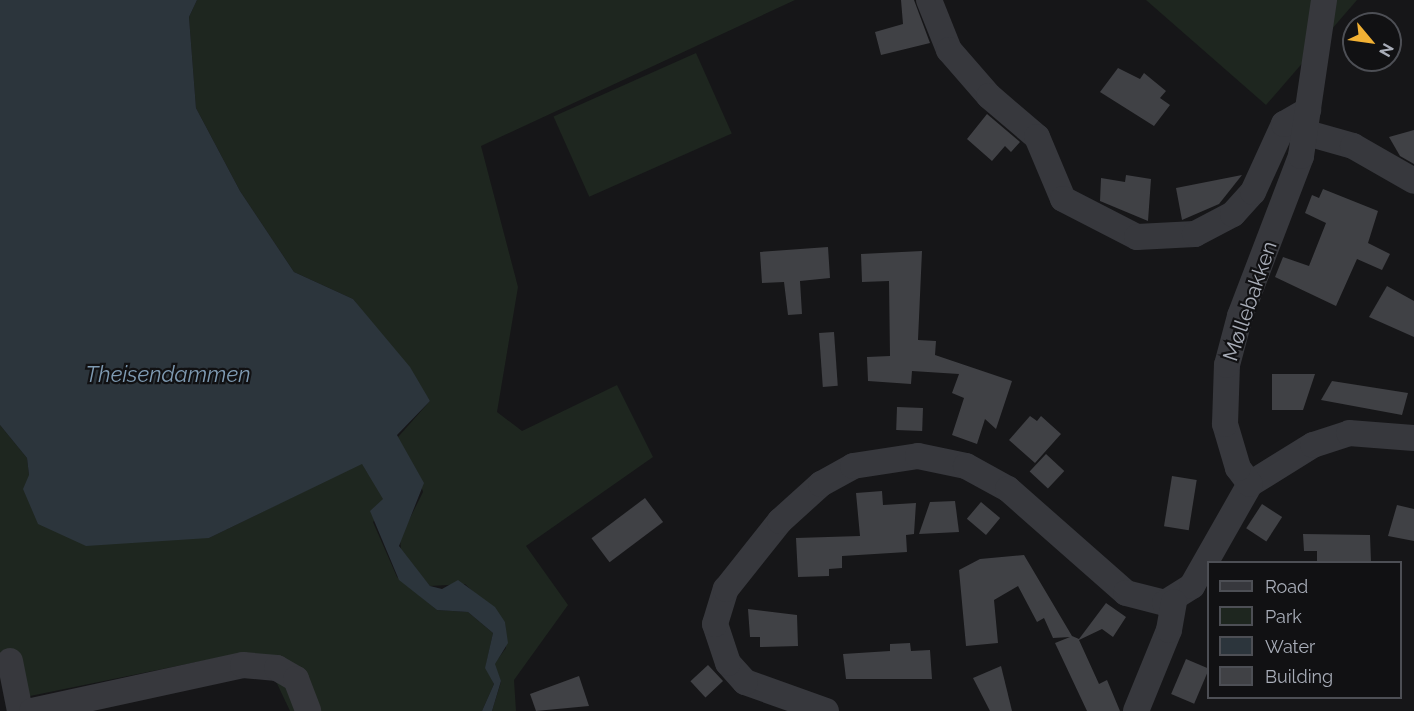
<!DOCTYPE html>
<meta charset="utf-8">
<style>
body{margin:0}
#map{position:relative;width:1414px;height:711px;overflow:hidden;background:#161618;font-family:Raleway,sans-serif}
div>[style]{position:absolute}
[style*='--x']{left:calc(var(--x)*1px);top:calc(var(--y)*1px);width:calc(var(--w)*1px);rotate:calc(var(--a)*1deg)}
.green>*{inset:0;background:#1e261f;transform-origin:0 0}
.water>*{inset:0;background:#2c353c}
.building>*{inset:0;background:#404145;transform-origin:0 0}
.minor>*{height:26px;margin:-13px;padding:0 13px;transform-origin:13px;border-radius:13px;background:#37383d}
span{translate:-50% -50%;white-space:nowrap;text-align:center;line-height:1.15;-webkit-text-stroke:4.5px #111113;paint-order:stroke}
.street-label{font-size:21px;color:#a8adb8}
.water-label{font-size:22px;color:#7f9bb3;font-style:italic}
.legend{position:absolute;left:1207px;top:561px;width:195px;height:138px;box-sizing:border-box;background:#111113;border:2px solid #4d4f55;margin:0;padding:8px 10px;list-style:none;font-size:18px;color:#a8adb8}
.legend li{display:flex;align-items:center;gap:12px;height:30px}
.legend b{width:30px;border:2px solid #4d4f55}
.north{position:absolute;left:1342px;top:12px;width:60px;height:60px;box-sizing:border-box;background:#111113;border:2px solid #4d4f55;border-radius:50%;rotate:119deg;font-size:16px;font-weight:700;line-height:24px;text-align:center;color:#a8adb8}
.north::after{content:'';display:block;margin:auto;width:21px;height:27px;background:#f2b134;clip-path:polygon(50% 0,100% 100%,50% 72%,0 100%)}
</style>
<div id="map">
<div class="green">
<i style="clip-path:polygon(197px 0,795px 0,481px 146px,518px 287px,497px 412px,522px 431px,617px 385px,653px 457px,526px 546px,568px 605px,514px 680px,516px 711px,492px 711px,501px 682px,494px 664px,506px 648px,505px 622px,465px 584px,430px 586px,401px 551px,400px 538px,423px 492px,417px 471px,373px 522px,397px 577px,437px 610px,468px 612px,493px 633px,486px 665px,494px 684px,482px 711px,290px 711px,272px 673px,241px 653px,30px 696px,0 667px,0 425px,27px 458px,29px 475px,209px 538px,362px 463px,367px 472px,430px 401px,353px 299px,294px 272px,240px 191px,196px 108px,189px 17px)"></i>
<i style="clip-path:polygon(1146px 0,1357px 0,1266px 105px)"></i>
<i style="left:696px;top:53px;width:88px;height:156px;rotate:66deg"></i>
</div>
<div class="water">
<i style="clip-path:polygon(0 0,197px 0,189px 17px,196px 108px,240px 191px,294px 272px,353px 299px,410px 367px,430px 401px,397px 435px,424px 483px,399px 546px,430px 586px,442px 589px,458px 580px,495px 607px,505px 622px,508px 643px,495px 664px,501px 681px,492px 711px,482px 711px,494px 684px,485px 668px,493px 633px,468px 612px,437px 610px,399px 580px,370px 511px,383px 499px,362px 464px,209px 538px,86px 546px,38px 524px,23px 489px,29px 475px,27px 458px,0 425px)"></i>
</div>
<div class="building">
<i style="clip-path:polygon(901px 0,914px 0,930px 43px,881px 55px,875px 32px,903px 24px)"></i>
<i style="clip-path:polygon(1118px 68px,1140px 79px,1144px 73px,1166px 91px,1160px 98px,1170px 105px,1154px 126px,1100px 92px)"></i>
<i style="clip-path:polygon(987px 114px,1020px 142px,1011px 152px,1005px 146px,992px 161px,967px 139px)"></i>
<i style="clip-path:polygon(1414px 130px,1414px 164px,1400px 156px,1389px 137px)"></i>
<i style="clip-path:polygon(1126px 175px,1151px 179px,1148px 221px,1100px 201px,1101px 178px,1125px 182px)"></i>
<i style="clip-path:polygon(1242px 175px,1219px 204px,1182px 220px,1176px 188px)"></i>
<i style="clip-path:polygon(1323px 189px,1378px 211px,1368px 243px,1390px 254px,1382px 270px,1357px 259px,1336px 306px,1275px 277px,1283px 257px,1309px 266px,1326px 223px,1305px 213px,1312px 195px,1319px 198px)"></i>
<i style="clip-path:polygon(828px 247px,830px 278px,800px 281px,802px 314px,788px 315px,784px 282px,762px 283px,760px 252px)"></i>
<i style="clip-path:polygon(922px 251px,918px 340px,936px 341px,935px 355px,1012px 381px,996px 429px,985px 419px,977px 444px,952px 435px,964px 398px,952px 393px,959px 374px,912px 371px,911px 384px,868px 381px,867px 357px,890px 356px,889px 281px,862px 282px,861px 254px)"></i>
<i style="clip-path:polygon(1387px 286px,1414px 301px,1414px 337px,1369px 317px)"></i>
<i style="left:834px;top:332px;width:54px;height:15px;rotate:86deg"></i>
<i style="clip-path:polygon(1272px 374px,1315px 374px,1303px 410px,1272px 410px)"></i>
<i style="clip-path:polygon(1332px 381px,1408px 393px,1402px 415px,1321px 400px)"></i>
<i style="left:897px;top:407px;width:26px;height:23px;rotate:2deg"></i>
<i style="clip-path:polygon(1030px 416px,1037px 421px,1041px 416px,1061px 434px,1035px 463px,1009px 440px)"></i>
<i style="left:1046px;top:454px;width:25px;height:24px;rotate:43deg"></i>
<i style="left:1172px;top:476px;width:25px;height:51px;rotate:9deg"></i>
<i style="clip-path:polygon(882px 491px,883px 505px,916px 503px,914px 534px,906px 535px,907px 552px,842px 556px,842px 568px,829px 569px,829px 576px,798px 577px,796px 538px,860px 536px,856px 493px)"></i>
<i style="left:645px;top:498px;width:30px;height:67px;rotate:53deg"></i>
<i style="clip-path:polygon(955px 501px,959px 532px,919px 534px,930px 502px)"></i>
<i style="left:981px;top:502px;width:25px;height:22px;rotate:40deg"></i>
<i style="left:1262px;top:504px;width:24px;height:29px;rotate:33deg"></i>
<i style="clip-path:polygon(1397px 505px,1414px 509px,1414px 541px,1388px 536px)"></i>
<i style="clip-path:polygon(1303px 534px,1370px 535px,1371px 562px,1317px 562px,1317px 551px,1304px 551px)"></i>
<i style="clip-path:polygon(1024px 555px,1072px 636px,1079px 639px,1106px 603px,1126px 617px,1113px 637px,1102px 629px,1079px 640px,1099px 684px,1107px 680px,1120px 711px,1087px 711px,1055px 643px,1070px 637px,1053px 638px,1044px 618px,1037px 622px,1018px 586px,994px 600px,998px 643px,966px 646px,959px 570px,980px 559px)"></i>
<i style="clip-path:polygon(748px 609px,797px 615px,798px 646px,760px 647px,760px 637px,750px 637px)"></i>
<i style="clip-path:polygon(910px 643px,911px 651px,930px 650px,932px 679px,846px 679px,843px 654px,890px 651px,890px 644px)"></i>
<i style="left:1186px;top:659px;width:25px;height:38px;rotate:23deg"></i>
<i style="left:708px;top:665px;width:22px;height:24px;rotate:47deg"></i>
<i style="clip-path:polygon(1001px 666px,1012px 711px,990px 711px,973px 678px)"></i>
<i style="clip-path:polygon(579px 676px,589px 706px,536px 711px,530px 694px)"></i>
</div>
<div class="minor">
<i style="--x:929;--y:0;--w:54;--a:68.2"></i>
<i style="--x:949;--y:50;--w:61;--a:49"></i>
<i style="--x:989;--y:96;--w:63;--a:40.5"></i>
<i style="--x:1037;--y:137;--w:67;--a:67.2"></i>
<i style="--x:1063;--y:199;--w:83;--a:27.2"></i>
<i style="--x:1137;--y:237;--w:58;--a:-3"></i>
<i style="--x:1195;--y:234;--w:43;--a:-27.8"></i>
<i style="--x:1233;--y:214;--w:30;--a:-48"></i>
<i style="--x:1253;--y:192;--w:75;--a:-65.5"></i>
<i style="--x:1284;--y:124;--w:28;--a:-30"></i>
<i style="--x:1307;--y:133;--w:48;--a:15.8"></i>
<i style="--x:1353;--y:146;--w:70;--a:29.8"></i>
<i style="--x:1250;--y:484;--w:74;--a:-31.8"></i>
<i style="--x:1313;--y:445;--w:38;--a:-18"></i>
<i style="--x:1349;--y:433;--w:65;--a:4.4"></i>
<i style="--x:10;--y:661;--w:51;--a:78.7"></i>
<i style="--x:32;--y:711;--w:216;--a:-12.3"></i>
<i style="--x:243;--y:665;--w:34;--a:5"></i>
<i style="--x:277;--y:668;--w:22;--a:30"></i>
<i style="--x:296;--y:679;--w:34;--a:69"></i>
<i style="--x:826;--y:711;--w:86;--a:-160.3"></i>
<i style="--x:745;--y:682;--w:25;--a:-132"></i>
<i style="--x:728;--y:663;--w:41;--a:-108.4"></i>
<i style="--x:715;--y:624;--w:37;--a:-73"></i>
<i style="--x:726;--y:589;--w:87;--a:-51.5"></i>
<i style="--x:780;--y:521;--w:55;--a:-42.1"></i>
<i style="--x:821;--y:484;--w:37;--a:-29"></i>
<i style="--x:853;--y:466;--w:66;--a:-8.7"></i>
<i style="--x:918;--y:456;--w:49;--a:11.8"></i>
<i style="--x:966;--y:466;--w:48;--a:28.7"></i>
<i style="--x:1008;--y:489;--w:157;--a:41.4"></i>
<i style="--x:1126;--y:593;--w:40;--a:14.4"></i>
<i style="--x:1165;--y:603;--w:32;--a:-32"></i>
<i style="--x:1192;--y:586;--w:117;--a:-60.4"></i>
<i style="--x:1250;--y:484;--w:20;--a:-127"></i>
<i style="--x:1238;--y:468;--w:46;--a:-106.5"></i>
<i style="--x:1225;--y:424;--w:59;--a:-88.1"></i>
<i style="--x:1227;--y:365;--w:51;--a:-75.1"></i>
<i style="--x:1240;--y:316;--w:171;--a:-69.1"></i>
<i style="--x:1301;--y:156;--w:158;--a:-81.6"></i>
<i style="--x:1136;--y:711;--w:87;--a:-67.8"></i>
<i style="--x:1169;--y:630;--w:28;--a:-80"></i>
</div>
<div class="street-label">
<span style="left:1250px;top:301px;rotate:-71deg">Møllebakken</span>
</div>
<div class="water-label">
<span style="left:168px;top:375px">Theisendammen</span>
</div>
<ul class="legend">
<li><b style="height:8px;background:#37383d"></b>Road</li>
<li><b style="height:16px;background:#1e261f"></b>Park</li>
<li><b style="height:16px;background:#2c353c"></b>Water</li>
<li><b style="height:16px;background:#404145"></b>Building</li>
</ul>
<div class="north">N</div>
</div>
